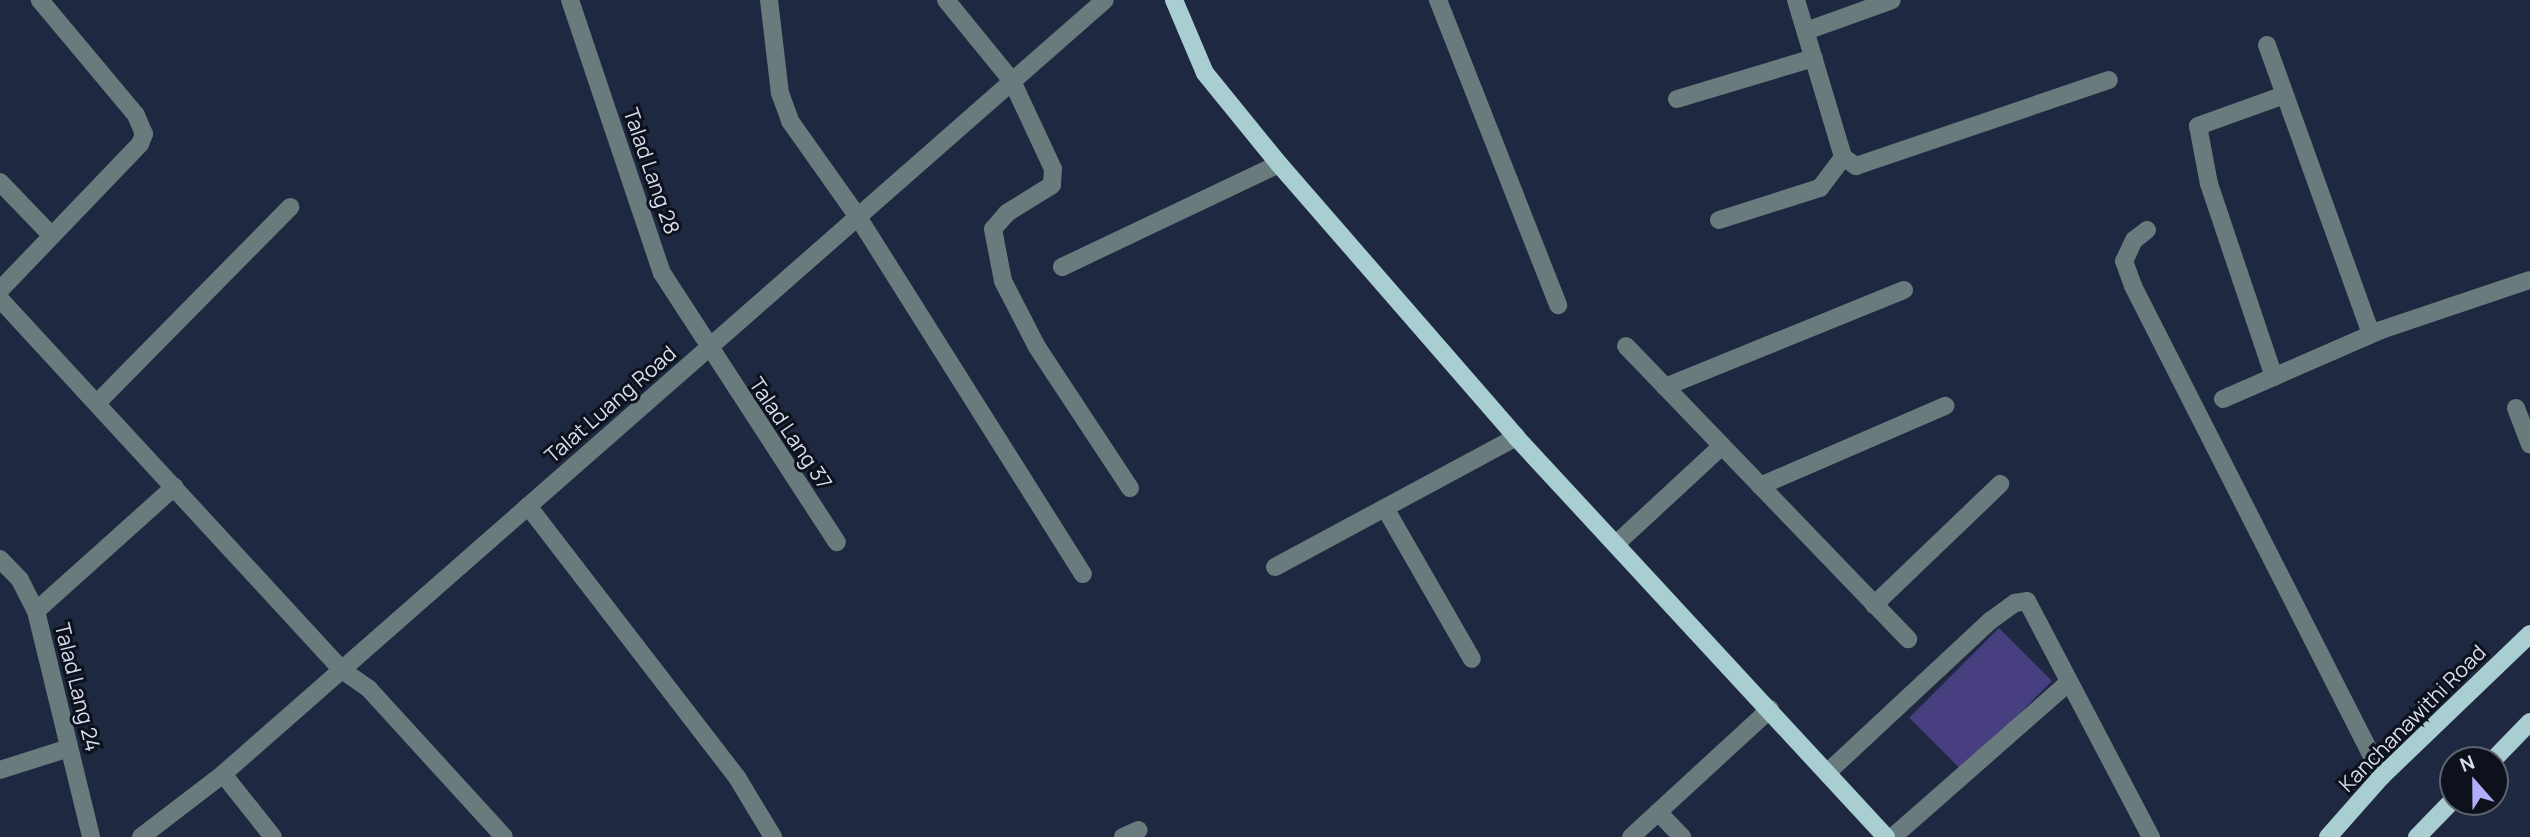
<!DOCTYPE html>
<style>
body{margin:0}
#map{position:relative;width:2530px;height:837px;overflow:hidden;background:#1e2840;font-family:Manrope,sans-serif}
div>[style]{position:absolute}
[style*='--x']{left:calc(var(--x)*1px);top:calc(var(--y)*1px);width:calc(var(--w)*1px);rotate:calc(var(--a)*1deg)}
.building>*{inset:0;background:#483f80;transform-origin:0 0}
.minor>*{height:18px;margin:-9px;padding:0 9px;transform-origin:9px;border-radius:9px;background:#697b7c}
.major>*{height:18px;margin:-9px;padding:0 9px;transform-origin:9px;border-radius:9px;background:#a9ced1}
span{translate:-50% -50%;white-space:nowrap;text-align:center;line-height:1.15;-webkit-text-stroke:6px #0d111c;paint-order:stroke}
.street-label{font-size:21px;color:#d7deee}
.north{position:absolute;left:2439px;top:746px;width:70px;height:70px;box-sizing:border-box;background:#0d111c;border:2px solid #5e6370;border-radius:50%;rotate:339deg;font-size:19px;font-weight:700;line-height:28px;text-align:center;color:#d7deee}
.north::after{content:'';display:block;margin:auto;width:24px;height:32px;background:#b1adfa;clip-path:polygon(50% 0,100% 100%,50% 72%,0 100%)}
</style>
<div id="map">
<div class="building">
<i style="left:1999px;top:628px;width:75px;height:127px;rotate:45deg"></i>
</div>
<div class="minor">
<i style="--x:570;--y:0;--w:288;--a:71.4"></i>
<i style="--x:662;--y:273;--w:321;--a:57"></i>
<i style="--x:769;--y:0;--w:94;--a:83.3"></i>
<i style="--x:780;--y:93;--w:30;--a:70"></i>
<i style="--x:790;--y:121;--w:118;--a:54.7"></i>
<i style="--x:858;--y:217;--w:422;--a:57.8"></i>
<i style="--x:946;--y:0;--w:104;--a:50.8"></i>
<i style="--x:1012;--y:81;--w:97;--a:65"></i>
<i style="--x:1053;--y:169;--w:16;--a:94"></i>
<i style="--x:1052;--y:185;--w:53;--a:148.1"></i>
<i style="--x:1007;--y:213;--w:21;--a:131"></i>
<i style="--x:993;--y:229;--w:53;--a:79.1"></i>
<i style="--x:1003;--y:281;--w:74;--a:62.7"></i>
<i style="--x:1037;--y:347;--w:169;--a:56.6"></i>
<i style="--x:1438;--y:0;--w:328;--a:68.5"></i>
<i style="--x:1796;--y:0;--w:164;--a:73.3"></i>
<i style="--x:1843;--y:157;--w:16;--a:35"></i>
<i style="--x:1856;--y:166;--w:267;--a:-18.8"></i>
<i style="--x:1806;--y:31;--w:91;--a:-19.8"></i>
<i style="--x:2267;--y:45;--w:307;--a:70.2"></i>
<i style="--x:1677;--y:99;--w:143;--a:-16.7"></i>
<i style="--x:0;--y:182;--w:72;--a:46.1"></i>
<i style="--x:1719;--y:220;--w:106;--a:-17.6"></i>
<i style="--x:1820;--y:188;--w:39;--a:-53"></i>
<i style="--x:2147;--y:230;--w:16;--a:142"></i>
<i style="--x:2134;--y:240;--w:23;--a:115"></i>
<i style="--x:2124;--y:261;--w:27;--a:70"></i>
<i style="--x:2133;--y:286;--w:550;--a:63.06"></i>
<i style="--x:1062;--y:267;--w:240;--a:-25.4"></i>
<i style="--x:0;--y:290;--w:202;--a:-46.2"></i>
<i style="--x:140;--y:144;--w:11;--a:-68"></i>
<i style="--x:144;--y:134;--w:21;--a:-113"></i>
<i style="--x:136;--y:115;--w:150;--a:-129.9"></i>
<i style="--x:0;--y:299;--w:505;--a:47.33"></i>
<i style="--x:342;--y:670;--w:33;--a:35"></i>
<i style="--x:369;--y:689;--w:200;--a:47.6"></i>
<i style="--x:1626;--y:346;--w:407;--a:46.1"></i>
<i style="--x:2274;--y:377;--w:204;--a:-108.6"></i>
<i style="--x:2209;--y:184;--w:59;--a:-100.7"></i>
<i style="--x:2198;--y:126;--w:91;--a:-19.8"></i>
<i style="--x:1665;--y:387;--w:258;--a:-22.1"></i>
<i style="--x:2223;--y:399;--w:172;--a:-23.6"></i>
<i style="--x:2381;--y:330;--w:157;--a:-18.6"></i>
<i style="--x:98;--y:402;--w:274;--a:-45.4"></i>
<i style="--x:2516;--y:408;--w:39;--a:69"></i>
<i style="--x:1760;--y:486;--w:202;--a:-23.4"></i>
<i style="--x:528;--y:506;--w:344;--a:52.4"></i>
<i style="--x:738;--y:779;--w:68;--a:58.9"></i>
<i style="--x:1385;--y:508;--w:174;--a:60.1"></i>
<i style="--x:1616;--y:544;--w:144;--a:-42.8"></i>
<i style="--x:0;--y:559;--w:29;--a:46"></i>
<i style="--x:20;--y:580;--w:35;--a:63"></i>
<i style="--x:36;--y:611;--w:233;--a:76.3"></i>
<i style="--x:1275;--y:567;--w:274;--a:-28.3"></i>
<i style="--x:1874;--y:605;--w:175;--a:-43.8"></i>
<i style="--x:36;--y:611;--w:186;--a:-41.9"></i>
<i style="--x:0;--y:770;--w:72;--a:-17.7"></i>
<i style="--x:1828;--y:772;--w:221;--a:-43"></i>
<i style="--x:1990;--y:621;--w:31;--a:-36"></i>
<i style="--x:2015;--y:603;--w:12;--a:-9"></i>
<i style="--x:2027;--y:601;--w:267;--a:62.3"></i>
<i style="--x:223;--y:774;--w:80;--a:51.6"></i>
<i style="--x:1658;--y:812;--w:35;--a:46"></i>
<i style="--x:1895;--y:835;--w:232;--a:-41.3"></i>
<i style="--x:141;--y:837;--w:103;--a:-37.5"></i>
<i style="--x:223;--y:774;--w:1173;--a:-41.27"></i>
<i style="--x:1123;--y:837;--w:17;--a:-24"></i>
<i style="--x:1631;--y:837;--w:189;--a:-42.6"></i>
</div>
<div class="major">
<i style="--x:1174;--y:0;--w:79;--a:67"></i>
<i style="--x:1205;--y:73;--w:117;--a:50.9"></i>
<i style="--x:1279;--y:164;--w:362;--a:49"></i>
<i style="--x:1516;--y:437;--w:545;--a:47.23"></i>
<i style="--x:2493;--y:760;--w:53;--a:-45.8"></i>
<i style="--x:2328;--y:837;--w:81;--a:-48.5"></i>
<i style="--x:2382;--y:776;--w:205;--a:-43.8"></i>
<i style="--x:2417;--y:837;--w:52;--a:-45.8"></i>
</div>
<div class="street-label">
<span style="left:652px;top:171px;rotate:71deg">Talad Lang 28</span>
<span style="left:610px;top:404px;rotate:-41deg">Talat Luang Road</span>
<span style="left:791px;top:433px;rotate:56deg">Talad Lang 37</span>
<span style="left:78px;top:687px;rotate:76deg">Talad Lang 24</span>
<span style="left:2412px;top:718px;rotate:-45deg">Kanchanawithi Road</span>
</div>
<div class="north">N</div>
</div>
